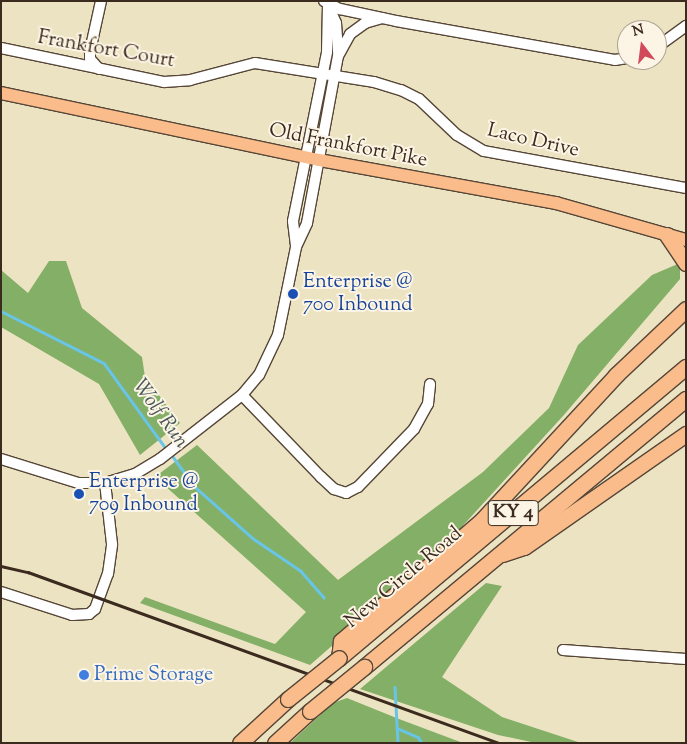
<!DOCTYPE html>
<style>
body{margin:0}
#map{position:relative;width:687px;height:744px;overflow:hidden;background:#ece3c2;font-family:"Sorts Mill Goudy",serif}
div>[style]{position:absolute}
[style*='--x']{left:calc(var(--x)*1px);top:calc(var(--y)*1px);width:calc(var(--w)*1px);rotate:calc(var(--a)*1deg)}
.forest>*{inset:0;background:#84af66}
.stream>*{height:2.5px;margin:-1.25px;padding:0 1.25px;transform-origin:1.25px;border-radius:1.25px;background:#69c5e7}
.roads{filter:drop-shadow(1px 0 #564637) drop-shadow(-1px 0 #564637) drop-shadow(0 1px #564637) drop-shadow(0 -1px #564637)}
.minor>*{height:10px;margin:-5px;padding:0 5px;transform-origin:5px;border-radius:5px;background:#fff}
.major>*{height:12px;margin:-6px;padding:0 6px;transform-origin:6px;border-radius:6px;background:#f9bc8a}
.highway>*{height:15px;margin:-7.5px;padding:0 7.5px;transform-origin:7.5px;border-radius:7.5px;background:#f9bc8a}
.rail>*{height:2.5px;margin:-1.25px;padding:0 1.25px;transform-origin:1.25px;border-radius:1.25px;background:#3b2a1e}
.bridges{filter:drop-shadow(1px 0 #564637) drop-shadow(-1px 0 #564637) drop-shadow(0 1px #564637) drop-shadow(0 -1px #564637)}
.highway-bridge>*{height:15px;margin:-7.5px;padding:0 7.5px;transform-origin:7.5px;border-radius:7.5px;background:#f9bc8a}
.dots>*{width:14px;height:14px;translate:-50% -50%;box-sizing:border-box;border:2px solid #fcf5e5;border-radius:50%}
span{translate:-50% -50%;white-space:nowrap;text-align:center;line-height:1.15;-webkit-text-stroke:4px #fcf5e5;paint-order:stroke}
.shield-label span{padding:1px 4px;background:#fcf5e5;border:1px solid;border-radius:4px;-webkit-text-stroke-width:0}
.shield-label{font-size:19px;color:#3b2a1e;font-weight:700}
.street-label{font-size:20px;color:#3b2a1e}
.transit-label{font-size:20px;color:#164399}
.left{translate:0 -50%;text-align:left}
.shop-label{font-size:20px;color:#366cbe}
.water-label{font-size:21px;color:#49585a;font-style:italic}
.frame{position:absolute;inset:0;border:2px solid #3b2a1e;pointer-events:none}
.north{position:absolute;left:617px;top:20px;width:50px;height:50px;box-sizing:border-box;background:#fcf5e5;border:1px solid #afa495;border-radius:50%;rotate:345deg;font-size:14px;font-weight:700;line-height:20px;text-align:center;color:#3b2a1e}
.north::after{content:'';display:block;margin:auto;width:18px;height:22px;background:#d1495b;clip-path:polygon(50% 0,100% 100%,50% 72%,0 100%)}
</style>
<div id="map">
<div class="forest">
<i style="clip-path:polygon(49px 261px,66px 261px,82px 308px,142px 357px,145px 377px,180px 423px,140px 455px,99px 384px,1px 327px,1px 270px,28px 293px)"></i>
<i style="clip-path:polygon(680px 263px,680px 279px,563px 416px,437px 554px,310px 665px,140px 603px,145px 597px,275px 644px,306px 612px,155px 477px,197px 445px,338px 580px,483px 472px,549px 408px,578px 345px,652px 275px)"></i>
<i style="clip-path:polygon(486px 583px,502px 586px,442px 677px,502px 717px,581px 743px,536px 743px,498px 735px,360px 689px)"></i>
<i style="clip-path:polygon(347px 698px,399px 719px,463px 743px,290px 743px,333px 703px)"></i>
</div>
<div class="stream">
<i style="--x:1;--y:311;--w:115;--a:26.8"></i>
<i style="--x:104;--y:363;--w:107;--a:54.1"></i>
<i style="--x:171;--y:454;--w:39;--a:54"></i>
<i style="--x:194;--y:486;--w:80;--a:41.5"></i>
<i style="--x:254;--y:539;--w:57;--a:34.2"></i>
<i style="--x:301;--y:571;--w:35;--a:49"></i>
<i style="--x:395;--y:687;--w:56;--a:86.9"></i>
<i style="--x:399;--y:729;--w:21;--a:23"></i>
<i style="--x:418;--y:737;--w:7;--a:56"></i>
</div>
<div class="roads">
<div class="minor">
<i style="--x:324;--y:1;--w:18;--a:27"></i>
<i style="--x:340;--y:9;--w:57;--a:12.1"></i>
<i style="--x:396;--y:21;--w:222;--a:10.1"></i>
<i style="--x:615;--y:60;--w:12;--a:-9"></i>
<i style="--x:328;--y:5;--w:20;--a:66"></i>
<i style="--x:336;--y:23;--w:29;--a:86"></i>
<i style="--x:657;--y:47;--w:36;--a:-36"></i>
<i style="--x:1;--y:48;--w:167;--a:11.8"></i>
<i style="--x:164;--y:82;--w:26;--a:-4"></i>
<i style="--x:190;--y:80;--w:67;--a:-14.7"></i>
<i style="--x:255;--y:63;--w:121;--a:9.1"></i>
<i style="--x:374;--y:82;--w:28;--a:17"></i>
<i style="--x:401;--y:90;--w:20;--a:27"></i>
<i style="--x:419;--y:99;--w:52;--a:43.5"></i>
<i style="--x:457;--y:135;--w:31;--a:31"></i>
<i style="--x:484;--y:151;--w:205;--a:10.4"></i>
<i style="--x:99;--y:69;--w:13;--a:-132"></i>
<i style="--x:90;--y:59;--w:8;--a:-90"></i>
<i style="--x:90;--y:51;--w:51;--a:-77.6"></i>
<i style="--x:296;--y:246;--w:25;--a:-97"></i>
<i style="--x:293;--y:221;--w:172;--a:-78.6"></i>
<i style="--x:327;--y:52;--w:47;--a:-88.8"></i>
<i style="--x:242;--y:395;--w:114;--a:46.1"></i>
<i style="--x:321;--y:477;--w:18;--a:43"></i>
<i style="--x:334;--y:489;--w:13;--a:18"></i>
<i style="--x:346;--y:493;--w:13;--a:-27"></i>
<i style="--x:358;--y:487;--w:81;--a:-46"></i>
<i style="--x:414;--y:429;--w:29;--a:-61"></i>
<i style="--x:428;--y:404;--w:20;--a:-84"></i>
<i style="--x:1;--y:459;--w:81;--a:17.3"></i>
<i style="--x:78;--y:483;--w:27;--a:0"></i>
<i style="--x:105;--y:483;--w:31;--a:-17"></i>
<i style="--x:135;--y:474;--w:29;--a:-31"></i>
<i style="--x:160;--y:459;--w:104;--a:-38"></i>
<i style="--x:242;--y:395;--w:26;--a:-50"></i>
<i style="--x:259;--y:375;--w:44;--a:-64.6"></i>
<i style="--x:278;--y:335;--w:90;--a:-78.4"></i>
<i style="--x:296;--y:247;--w:26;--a:-65"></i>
<i style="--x:307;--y:223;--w:170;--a:-79.5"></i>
<i style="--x:338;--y:56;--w:25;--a:-61"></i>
<i style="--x:350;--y:34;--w:19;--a:-36"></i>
<i style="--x:365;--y:23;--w:18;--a:-16"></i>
<i style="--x:1;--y:592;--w:75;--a:17.9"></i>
<i style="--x:72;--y:615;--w:17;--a:-3"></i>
<i style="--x:89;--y:614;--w:8;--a:-40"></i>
<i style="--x:95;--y:609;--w:37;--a:-70"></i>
<i style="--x:108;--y:574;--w:30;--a:-82"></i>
<i style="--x:112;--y:544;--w:61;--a:-96.5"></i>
<i style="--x:563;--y:650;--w:123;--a:4.2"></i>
</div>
<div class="major">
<i style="--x:1;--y:93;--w:325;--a:11.9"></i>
<i style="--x:319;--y:160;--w:241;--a:10.3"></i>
<i style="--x:556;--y:203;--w:135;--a:15.9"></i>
</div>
<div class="highway">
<i style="--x:667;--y:235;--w:34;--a:56"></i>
<i style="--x:502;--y:554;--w:23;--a:-18"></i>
<i style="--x:524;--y:547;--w:198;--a:-34.9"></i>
<i style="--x:339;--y:658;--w:17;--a:-83"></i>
<i style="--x:341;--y:641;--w:184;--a:-40.6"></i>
<i style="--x:481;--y:521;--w:199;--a:-47.2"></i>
<i style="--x:616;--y:375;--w:96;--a:-43.3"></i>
<i style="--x:339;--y:658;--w:453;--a:-40"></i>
<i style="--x:364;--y:667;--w:419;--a:-39.8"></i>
<i style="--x:240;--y:743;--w:65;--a:-42.5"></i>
<i style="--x:275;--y:743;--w:47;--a:-42.4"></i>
</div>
</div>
<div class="rail">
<i style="--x:1;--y:566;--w:28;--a:13"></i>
<i style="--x:28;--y:572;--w:501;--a:19.95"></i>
</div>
<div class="bridges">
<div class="highway-bridge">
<i style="--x:288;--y:699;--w:65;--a:-38.8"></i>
<i style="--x:310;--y:711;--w:70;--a:-39.2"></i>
</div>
</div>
<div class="dots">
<i style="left:293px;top:294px;background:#1a4fb4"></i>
<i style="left:79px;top:494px;background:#1a4fb4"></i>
<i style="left:84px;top:675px;background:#3f7fe0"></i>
</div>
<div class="shield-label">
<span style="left:513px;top:513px">KY 4</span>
</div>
<div class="street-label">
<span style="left:106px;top:50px;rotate:10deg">Frankfort Court</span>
<span style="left:533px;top:141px;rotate:13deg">Laco Drive</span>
<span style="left:348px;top:146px;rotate:11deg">Old Frankfort Pike</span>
<span style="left:404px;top:578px;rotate:-40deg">New Circle Road</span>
</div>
<div class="transit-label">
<span class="left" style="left:303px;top:294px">Enterprise @<br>700 Inbound</span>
<span class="left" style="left:89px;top:494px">Enterprise @<br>709 Inbound</span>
</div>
<div class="shop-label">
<span class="left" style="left:94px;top:675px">Prime Storage</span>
</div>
<div class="water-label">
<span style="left:160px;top:414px;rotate:54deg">Wolf Run</span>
</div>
<div class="frame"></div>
<div class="north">N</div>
</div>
